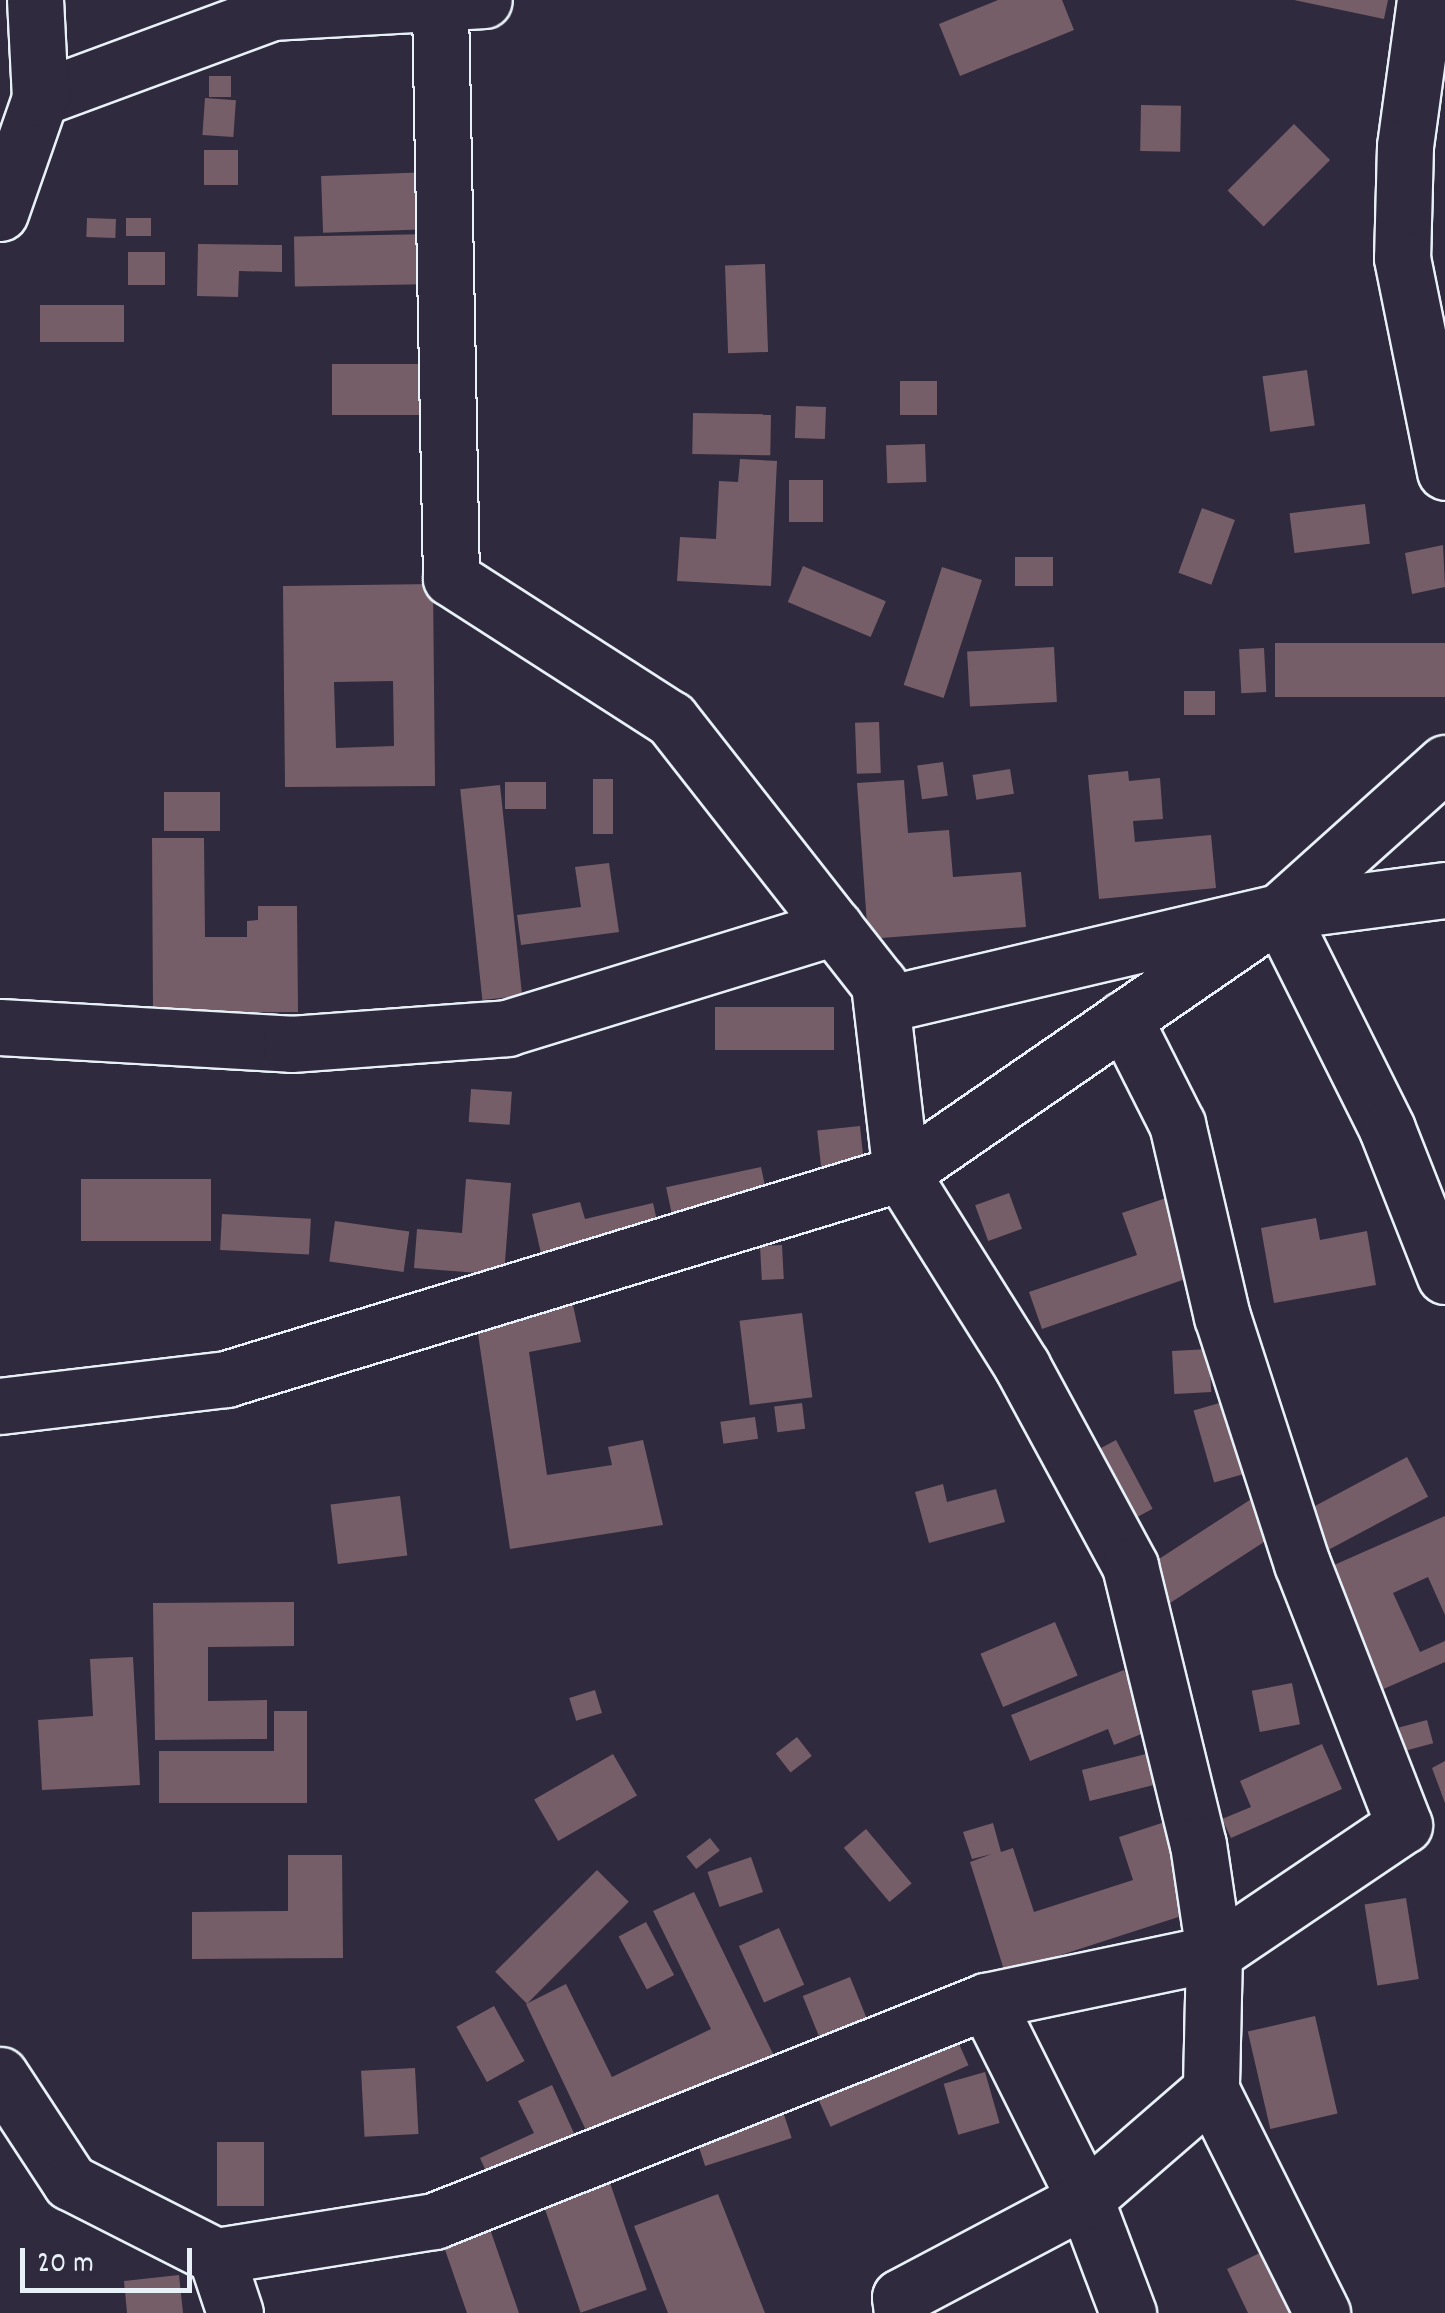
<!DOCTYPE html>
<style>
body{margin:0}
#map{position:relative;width:1445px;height:2313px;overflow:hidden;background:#2f2a3d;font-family:Dekko,sans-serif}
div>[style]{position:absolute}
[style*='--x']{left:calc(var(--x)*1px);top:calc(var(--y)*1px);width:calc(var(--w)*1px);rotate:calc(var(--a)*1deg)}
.building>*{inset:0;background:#765e68;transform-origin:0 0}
.roads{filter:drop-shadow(2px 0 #e8f1f8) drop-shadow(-2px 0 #e8f1f8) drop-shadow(0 2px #e8f1f8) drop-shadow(0 -2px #e8f1f8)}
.minor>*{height:55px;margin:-27.5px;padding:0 27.5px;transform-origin:27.5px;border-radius:27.5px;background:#2f2a3d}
span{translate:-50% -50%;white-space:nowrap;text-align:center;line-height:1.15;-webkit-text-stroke:8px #2f2a3d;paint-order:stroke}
.scale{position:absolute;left:20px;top:2248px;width:172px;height:45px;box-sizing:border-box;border:5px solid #e8f1f8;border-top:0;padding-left:12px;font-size:30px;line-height:35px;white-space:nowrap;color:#e8f1f8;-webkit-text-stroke:8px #2f2a3d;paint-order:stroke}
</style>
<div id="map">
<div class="building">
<i style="clip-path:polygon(998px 0,1062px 0,1074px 30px,960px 76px,939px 24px)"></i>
<i style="clip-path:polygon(1294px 0,1388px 0,1384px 19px)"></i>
<i style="left:209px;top:76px;width:22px;height:21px"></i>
<i style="left:205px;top:98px;width:31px;height:37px;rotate:4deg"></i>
<i style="left:1141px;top:105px;width:40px;height:46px;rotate:1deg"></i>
<i style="left:1294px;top:124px;width:51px;height:94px;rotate:45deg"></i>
<i style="left:238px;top:150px;width:35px;height:34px;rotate:90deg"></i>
<i style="left:433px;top:172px;width:57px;height:112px;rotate:88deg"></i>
<i style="left:87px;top:218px;width:29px;height:19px;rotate:2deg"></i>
<i style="left:151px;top:218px;width:18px;height:25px;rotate:90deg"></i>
<i style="left:436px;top:234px;width:50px;height:142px;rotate:89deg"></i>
<i style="clip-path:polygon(198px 244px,282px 245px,282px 272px,239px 271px,238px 297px,197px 296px)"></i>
<i style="left:128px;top:252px;width:37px;height:33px"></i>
<i style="left:765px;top:264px;width:88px;height:40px;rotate:88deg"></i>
<i style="left:124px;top:305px;width:37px;height:84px;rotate:90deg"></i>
<i style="left:332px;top:364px;width:98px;height:51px"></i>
<i style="left:1307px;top:370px;width:56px;height:45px;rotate:82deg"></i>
<i style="left:900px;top:381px;width:37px;height:34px"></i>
<i style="left:796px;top:406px;width:30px;height:32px;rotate:2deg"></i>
<i style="left:693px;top:413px;width:78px;height:41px;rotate:1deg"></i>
<i style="left:925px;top:444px;width:38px;height:39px;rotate:88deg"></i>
<i style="clip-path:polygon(740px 459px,777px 461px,771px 586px,677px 581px,680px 537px,716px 539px,719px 481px,738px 482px)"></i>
<i style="left:789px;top:480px;width:34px;height:42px"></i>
<i style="left:1365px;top:504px;width:40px;height:76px;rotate:83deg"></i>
<i style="left:1202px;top:508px;width:35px;height:69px;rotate:20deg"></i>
<i style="clip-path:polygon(1443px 545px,1445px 587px,1412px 594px,1405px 553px)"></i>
<i style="left:1015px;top:557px;width:38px;height:29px"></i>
<i style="left:803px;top:566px;width:90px;height:39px;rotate:23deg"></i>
<i style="left:942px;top:567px;width:42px;height:124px;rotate:18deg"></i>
<i style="clip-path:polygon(evenodd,433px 584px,435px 786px,285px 787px,283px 586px,433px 584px,393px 681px,394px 746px,336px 748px,334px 682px,393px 681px)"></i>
<i style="left:1445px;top:643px;width:54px;height:170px;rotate:90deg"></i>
<i style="left:1054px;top:647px;width:55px;height:87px;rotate:87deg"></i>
<i style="left:1264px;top:648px;width:44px;height:25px;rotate:87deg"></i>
<i style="left:1184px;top:691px;width:31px;height:24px"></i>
<i style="left:879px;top:722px;width:51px;height:24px;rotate:88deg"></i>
<i style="left:943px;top:762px;width:34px;height:26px;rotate:82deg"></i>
<i style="left:1010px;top:769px;width:25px;height:38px;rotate:81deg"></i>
<i style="clip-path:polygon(1128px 771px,1129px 781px,1160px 778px,1163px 819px,1133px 821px,1135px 842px,1211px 835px,1216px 888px,1099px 899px,1088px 775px)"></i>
<i style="left:593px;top:779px;width:20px;height:55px"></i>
<i style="clip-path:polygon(904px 780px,908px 833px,949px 830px,953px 877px,1021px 872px,1026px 927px,868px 939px,857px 783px)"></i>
<i style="left:505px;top:782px;width:41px;height:27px"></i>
<i style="left:500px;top:785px;width:212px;height:40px;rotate:84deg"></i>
<i style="left:164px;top:792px;width:56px;height:39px"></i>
<i style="clip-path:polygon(152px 838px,204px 838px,205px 937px,247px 937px,247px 921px,258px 920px,258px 906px,297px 906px,298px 1012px,153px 1013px)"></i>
<i style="clip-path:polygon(609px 863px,619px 932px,521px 945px,517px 915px,581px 907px,575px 867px)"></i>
<i style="left:834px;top:1007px;width:43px;height:119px;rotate:90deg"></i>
<i style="left:471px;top:1089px;width:41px;height:33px;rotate:4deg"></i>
<i style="left:860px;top:1126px;width:40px;height:43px;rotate:84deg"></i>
<i style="left:761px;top:1167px;width:42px;height:97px;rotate:78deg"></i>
<i style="left:81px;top:1179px;width:130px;height:62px"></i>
<i style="clip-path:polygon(466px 1179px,511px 1183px,504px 1275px,414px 1268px,417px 1229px,462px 1233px)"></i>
<i style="left:1009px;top:1193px;width:38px;height:36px;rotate:70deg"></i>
<i style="clip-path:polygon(1166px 1198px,1194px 1276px,1042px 1329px,1029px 1292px,1137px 1255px,1122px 1213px)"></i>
<i style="clip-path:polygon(580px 1202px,585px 1219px,653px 1203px,660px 1234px,543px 1262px,532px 1214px)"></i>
<i style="left:222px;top:1214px;width:89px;height:36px;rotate:3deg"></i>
<i style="clip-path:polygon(1316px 1218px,1320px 1240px,1367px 1231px,1376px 1285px,1274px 1303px,1261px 1228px)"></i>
<i style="left:335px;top:1221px;width:75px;height:41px;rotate:8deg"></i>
<i style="left:782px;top:1245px;width:34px;height:22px;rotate:87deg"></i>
<i style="clip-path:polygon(571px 1296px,581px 1342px,529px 1352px,547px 1475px,612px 1465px,608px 1447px,643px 1440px,663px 1525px,510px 1549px,475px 1314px)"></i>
<i style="left:802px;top:1313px;width:85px;height:63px;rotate:83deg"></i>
<i style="left:1209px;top:1349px;width:43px;height:37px;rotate:87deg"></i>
<i style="left:1230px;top:1400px;width:75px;height:38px;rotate:74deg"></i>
<i style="left:802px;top:1403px;width:26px;height:28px;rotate:83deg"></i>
<i style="left:755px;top:1417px;width:22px;height:35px;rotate:82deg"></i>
<i style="left:1116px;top:1440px;width:78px;height:28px;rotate:62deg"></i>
<i style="left:1407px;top:1457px;width:45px;height:118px;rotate:62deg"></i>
<i style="clip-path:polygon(943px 1484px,947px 1502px,996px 1489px,1005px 1522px,929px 1543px,915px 1492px)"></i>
<i style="left:1259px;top:1494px;width:43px;height:139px;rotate:57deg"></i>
<i style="left:400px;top:1496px;width:60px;height:70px;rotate:83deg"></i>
<i style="clip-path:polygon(1445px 1516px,1445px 1615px,1428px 1577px,1393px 1593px,1420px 1652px,1445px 1641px,1445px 1662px,1379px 1691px,1325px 1569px)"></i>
<i style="clip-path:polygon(294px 1602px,294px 1646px,208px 1647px,208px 1701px,267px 1700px,267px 1739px,155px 1740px,153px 1603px)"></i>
<i style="left:1055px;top:1622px;width:58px;height:81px;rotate:67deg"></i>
<i style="clip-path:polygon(133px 1657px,140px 1785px,42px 1790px,38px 1720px,93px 1716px,90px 1659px)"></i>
<i style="clip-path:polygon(1124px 1670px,1149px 1731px,1114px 1745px,1108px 1729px,1030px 1761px,1011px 1715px)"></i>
<i style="left:1292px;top:1683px;width:42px;height:41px;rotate:79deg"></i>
<i style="left:595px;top:1690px;width:24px;height:27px;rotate:73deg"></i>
<i style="clip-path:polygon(274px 1711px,307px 1711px,307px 1803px,159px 1803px,159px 1751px,274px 1751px)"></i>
<i style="left:1427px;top:1720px;width:24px;height:29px;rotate:75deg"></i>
<i style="left:797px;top:1737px;width:24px;height:27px;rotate:52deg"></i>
<i style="clip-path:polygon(1322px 1744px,1342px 1789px,1231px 1838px,1222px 1819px,1251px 1807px,1240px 1781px)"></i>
<i style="left:613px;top:1754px;width:48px;height:91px;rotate:60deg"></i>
<i style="left:1146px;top:1754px;width:32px;height:66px;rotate:76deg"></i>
<i style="clip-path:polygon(1445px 1761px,1445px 1803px,1432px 1768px)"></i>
<i style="clip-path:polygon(1168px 1821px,1197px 1911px,1005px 1973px,970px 1862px,992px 1854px,972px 1859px,963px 1832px,993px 1823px,1001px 1852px,1013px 1848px,1034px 1912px,1133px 1880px,1119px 1837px)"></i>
<i style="left:866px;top:1829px;width:71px;height:29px;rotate:50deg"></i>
<i style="left:710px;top:1838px;width:16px;height:30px;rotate:52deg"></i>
<i style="clip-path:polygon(288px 1855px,342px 1855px,343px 1958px,192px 1959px,192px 1912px,288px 1911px)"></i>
<i style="left:751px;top:1857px;width:37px;height:46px;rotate:71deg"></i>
<i style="left:597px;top:1870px;width:45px;height:144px;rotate:45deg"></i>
<i style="clip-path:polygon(694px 1892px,776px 2060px,594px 2147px,526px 2004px,566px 1984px,612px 2077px,711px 2029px,653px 1911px)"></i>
<i style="left:1406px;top:1898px;width:82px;height:42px;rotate:81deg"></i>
<i style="left:646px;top:1922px;width:60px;height:31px;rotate:62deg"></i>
<i style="left:779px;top:1928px;width:62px;height:44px;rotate:66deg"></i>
<i style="left:850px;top:1977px;width:48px;height:51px;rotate:68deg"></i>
<i style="left:494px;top:2006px;width:63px;height:43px;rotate:61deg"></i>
<i style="left:1315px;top:2016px;width:100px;height:69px;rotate:77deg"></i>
<i style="left:951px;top:2026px;width:43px;height:151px;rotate:66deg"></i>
<i style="left:415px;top:2068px;width:66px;height:54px;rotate:87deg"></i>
<i style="left:985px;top:2072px;width:53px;height:43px;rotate:74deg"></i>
<i style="clip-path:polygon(552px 2085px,583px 2153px,496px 2193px,480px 2158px,534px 2133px,518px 2101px)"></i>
<i style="left:779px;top:2099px;width:41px;height:91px;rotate:72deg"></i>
<i style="left:217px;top:2142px;width:47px;height:64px"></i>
<i style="left:610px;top:2183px;width:113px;height:70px;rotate:71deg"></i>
<i style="clip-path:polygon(718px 2194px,765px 2313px,668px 2313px,634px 2226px)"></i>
<i style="clip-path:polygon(490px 2229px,519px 2313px,467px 2313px,443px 2244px)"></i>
<i style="clip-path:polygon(1276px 2245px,1309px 2313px,1248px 2313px,1227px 2269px)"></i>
<i style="clip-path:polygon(179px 2275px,183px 2313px,127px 2313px,124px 2281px)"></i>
</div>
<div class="roads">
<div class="minor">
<i style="--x:1425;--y:0;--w:147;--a:97.8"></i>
<i style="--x:1405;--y:146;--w:112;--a:91.5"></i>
<i style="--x:1402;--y:258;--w:218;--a:78.6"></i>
<i style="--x:440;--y:7;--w:571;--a:88.9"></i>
<i style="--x:451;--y:578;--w:261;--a:32.7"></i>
<i style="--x:671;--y:719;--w:337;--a:51.9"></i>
<i style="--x:879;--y:984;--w:190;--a:83.4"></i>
<i style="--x:901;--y:1173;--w:228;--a:57.9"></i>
<i style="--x:1022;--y:1366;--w:227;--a:61.6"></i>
<i style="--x:1130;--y:1566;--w:286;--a:76.3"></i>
<i style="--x:1198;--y:1844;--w:110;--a:81.6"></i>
<i style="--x:1214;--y:1953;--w:137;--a:91.3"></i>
<i style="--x:1211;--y:2090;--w:249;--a:63.5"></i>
<i style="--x:40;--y:98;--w:247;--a:-20.3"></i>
<i style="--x:272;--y:12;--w:212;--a:-3.2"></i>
<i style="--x:0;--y:213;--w:122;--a:-70.8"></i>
<i style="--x:40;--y:98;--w:98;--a:-92.9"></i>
<i style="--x:1445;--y:890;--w:167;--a:172.5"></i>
<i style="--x:1279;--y:912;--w:242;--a:63.5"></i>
<i style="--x:1387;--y:1129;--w:158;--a:68.5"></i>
<i style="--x:882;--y:1005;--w:408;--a:-13.2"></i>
<i style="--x:1279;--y:912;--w:223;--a:-41.9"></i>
<i style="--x:0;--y:1027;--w:291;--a:3.3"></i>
<i style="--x:291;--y:1044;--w:217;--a:-4.2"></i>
<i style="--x:507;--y:1028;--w:343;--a:-17.1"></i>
<i style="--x:0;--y:1406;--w:228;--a:-6.8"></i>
<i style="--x:226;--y:1379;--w:706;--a:-16.97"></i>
<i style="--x:901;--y:1173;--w:459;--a:-34.6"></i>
<i style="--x:986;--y:2001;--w:221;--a:63.4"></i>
<i style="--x:1085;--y:2199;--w:122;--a:69.3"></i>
<i style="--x:0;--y:2075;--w:128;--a:56.8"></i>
<i style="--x:70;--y:2182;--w:164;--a:26.9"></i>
<i style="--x:216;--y:2256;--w:60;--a:71.6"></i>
<i style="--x:216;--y:2256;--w:221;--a:-9.1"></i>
<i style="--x:434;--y:2221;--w:594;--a:-21.73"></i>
<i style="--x:986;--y:2001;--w:233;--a:-11.9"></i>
<i style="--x:1214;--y:1953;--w:229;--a:-34"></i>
<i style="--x:1404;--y:1825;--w:280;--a:-111.3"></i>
<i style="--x:1302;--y:1564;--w:260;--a:-107.9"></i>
<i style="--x:1222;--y:1317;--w:198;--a:-103.1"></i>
<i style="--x:1177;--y:1124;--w:118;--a:-116.8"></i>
<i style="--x:902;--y:2313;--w:16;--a:-97"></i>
<i style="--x:900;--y:2297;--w:209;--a:-27.9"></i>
<i style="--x:1085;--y:2199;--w:167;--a:-40.9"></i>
</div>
</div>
<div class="scale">20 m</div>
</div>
